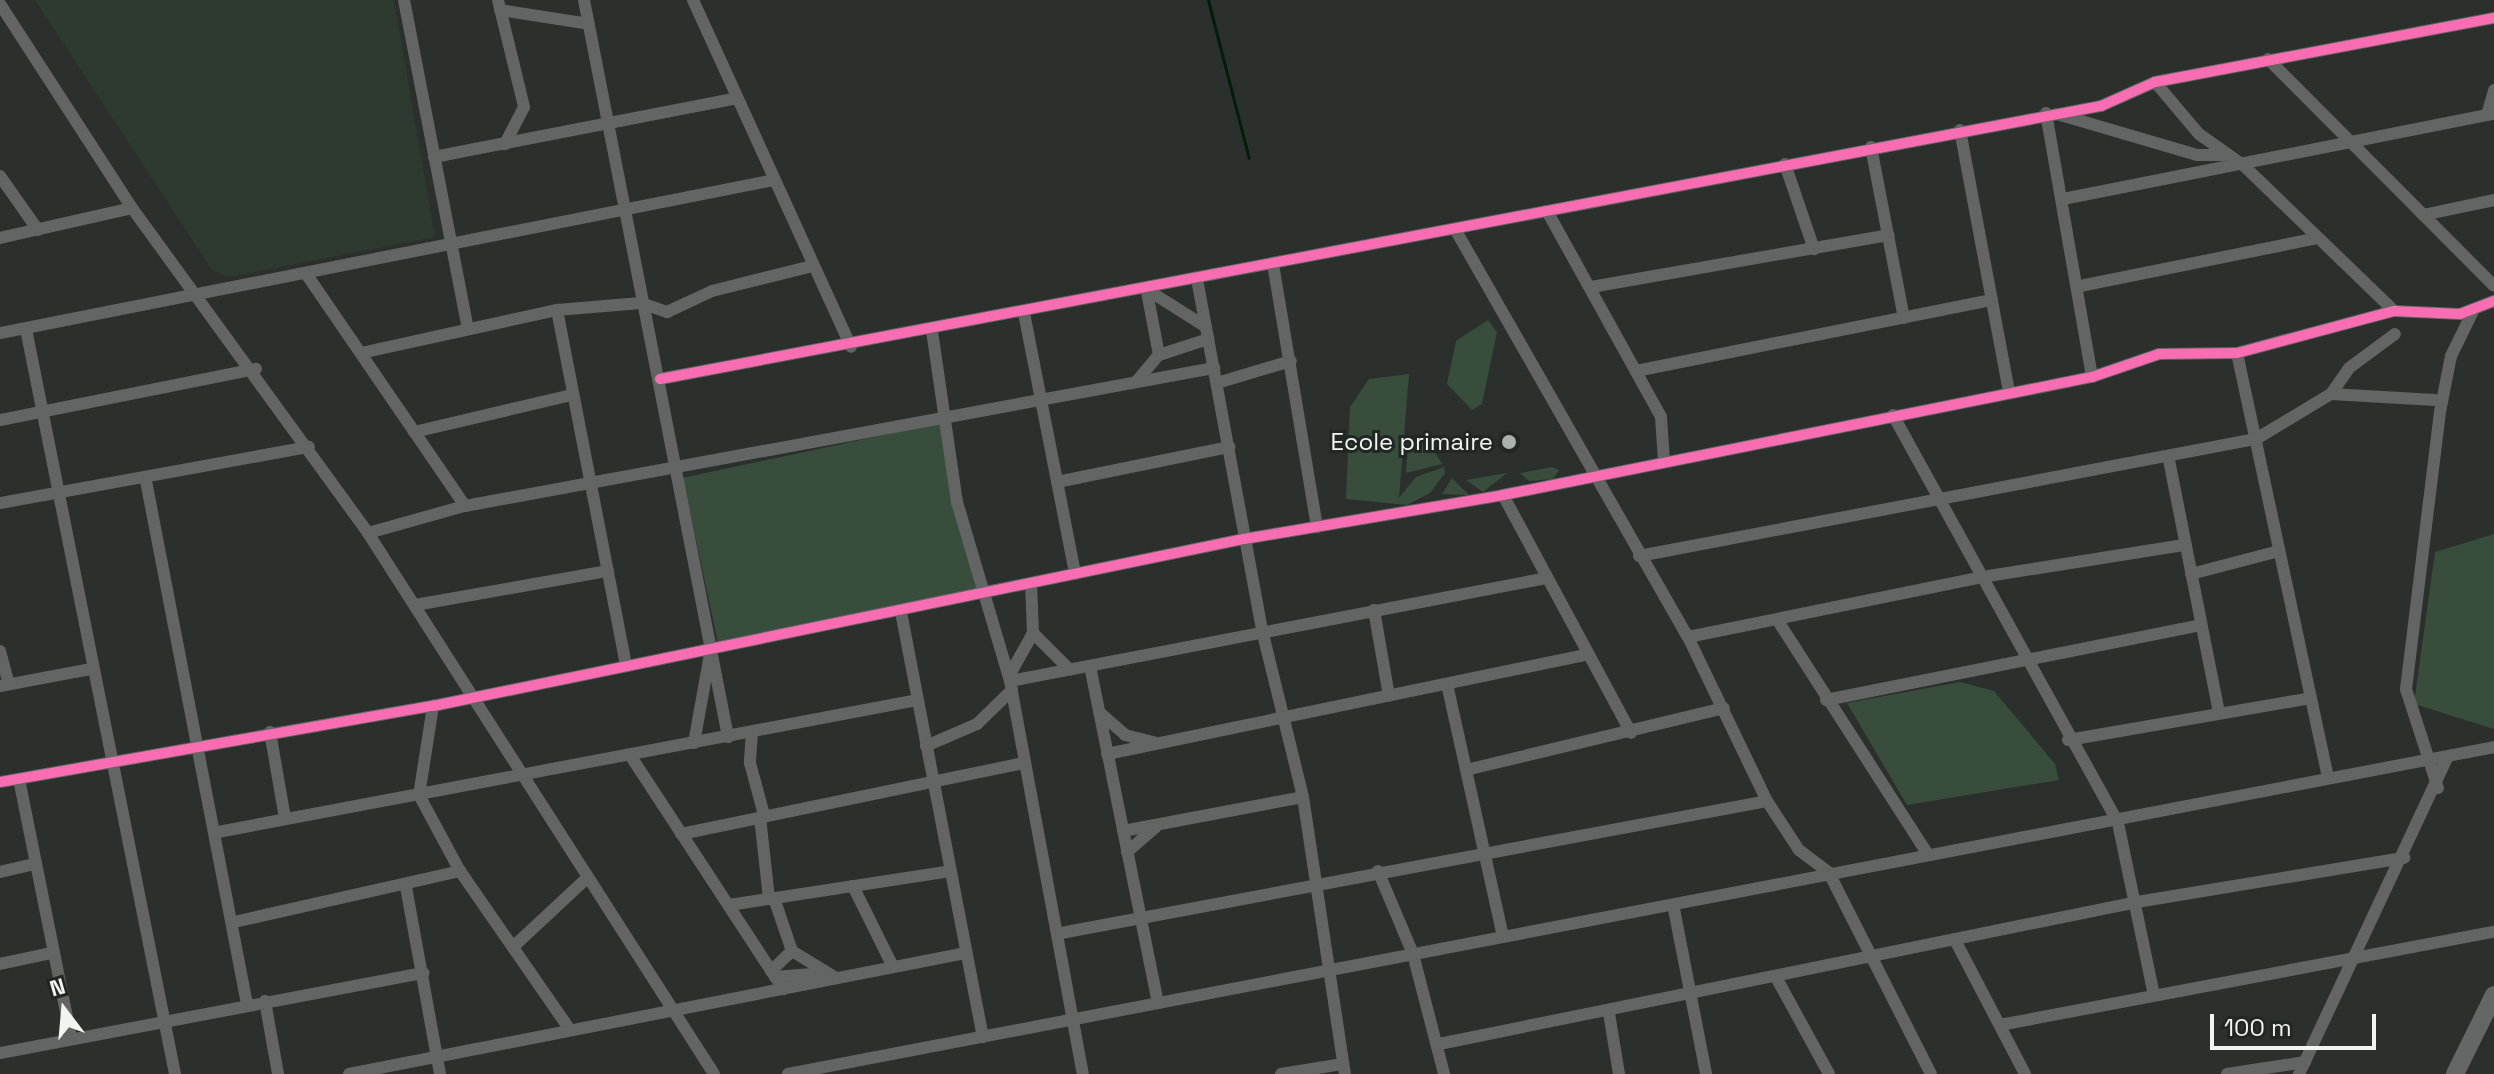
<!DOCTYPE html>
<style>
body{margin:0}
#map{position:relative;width:2494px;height:1074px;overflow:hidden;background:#2b302d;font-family:"Space Grotesk",sans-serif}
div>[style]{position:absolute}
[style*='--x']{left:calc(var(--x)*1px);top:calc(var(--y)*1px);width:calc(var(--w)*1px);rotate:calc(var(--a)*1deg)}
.built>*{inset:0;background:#2e3930}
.green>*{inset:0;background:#394d3d;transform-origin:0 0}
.stream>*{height:3px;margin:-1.5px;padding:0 1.5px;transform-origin:1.5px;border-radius:1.5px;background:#051b0b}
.street>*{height:12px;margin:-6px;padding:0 6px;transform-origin:6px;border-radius:6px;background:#626563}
.secondary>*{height:18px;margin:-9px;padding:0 9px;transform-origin:9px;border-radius:9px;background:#646765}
.cycleway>*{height:10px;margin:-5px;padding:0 5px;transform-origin:5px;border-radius:5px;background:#f96db3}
.dots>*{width:22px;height:22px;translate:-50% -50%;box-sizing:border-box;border:4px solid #212722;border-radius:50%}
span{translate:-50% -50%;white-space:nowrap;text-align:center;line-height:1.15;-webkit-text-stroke:6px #212722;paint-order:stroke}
.poi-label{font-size:24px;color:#f1f5f2}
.right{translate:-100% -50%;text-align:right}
.north{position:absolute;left:24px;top:970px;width:80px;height:80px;-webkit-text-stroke:6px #212722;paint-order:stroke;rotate:344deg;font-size:22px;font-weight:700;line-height:32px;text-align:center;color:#f1f5f2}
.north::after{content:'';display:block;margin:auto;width:28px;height:36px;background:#f1f5f2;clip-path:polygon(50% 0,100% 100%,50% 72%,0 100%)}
.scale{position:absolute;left:2210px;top:1014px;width:166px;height:36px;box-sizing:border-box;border:4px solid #f1f5f2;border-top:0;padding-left:10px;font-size:24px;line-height:28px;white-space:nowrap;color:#f1f5f2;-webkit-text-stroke:6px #212722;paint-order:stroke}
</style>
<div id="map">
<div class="built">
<i style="clip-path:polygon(35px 0,394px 0,435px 237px,229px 277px,212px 270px)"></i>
</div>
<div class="green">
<i style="clip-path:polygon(1488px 320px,1497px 332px,1482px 404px,1472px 410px,1447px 384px,1456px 341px)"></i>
<i style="clip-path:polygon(1409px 374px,1399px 498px,1416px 477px,1444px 467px,1445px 473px,1430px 493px,1407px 505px,1346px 499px,1350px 407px,1369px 379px)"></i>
<i style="left:945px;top:422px;width:171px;height:268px;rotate:78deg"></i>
<i style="clip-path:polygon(1426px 438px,1442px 464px,1406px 473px,1408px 447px)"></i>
<i style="clip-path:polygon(1552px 467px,1559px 470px,1553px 479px,1529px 481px,1520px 473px)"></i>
<i style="clip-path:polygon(1507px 473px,1483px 492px,1466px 480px)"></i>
<i style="clip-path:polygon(1452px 478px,1469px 495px,1442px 494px)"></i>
<i style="clip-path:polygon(2494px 534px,2494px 729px,2414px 704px,2435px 552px)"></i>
<i style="clip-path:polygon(1960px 682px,1994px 691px,2055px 764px,2059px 780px,1907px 805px,1847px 703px)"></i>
</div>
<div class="stream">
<i style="--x:1208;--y:0;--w:163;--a:75.5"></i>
</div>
<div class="street">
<i style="--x:404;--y:0;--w:335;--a:79"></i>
<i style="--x:498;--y:0;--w:110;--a:76.3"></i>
<i style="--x:524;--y:107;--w:42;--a:117.2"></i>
<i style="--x:584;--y:0;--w:751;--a:78.94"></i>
<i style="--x:693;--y:0;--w:381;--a:65.5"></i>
<i style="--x:0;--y:4;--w:243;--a:57.1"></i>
<i style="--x:132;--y:208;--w:402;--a:54"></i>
<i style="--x:368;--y:533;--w:642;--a:57.4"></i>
<i style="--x:500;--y:10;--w:90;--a:8.9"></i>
<i style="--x:2268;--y:59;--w:320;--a:45.1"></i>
<i style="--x:2155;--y:82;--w:68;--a:49.8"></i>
<i style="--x:2199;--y:134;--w:54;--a:35.2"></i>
<i style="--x:2243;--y:165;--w:210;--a:44"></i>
<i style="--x:2046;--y:113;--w:268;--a:80.1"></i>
<i style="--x:2057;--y:114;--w:146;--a:16.3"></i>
<i style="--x:2197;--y:155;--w:27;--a:0"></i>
<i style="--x:2487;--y:115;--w:26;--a:-74"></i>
<i style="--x:1960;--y:130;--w:267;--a:79.4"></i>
<i style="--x:1871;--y:147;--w:174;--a:79.1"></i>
<i style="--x:434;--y:157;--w:309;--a:-11"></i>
<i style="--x:1785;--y:164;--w:90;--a:71.2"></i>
<i style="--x:0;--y:176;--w:66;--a:54.9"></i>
<i style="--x:2063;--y:199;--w:439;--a:-11.2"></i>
<i style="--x:1547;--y:211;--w:235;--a:61"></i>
<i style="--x:1661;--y:417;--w:44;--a:86.1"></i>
<i style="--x:2423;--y:215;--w:73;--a:-11.9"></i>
<i style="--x:1455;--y:229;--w:470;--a:60.3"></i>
<i style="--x:1688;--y:637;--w:182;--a:64.3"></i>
<i style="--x:1767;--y:801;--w:59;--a:56.9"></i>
<i style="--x:1799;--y:850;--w:38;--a:37"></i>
<i style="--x:1829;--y:873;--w:225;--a:63.1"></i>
<i style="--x:0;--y:238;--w:135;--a:-12.8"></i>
<i style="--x:1273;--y:264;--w:267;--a:80.5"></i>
<i style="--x:307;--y:275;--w:280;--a:55.6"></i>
<i style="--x:1197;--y:279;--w:357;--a:79.5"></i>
<i style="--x:1262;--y:630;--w:172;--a:76.2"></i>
<i style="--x:1303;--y:797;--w:280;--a:81.4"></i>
<i style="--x:2080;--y:286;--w:242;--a:-11.4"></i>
<i style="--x:1591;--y:287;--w:302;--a:-9.9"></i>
<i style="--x:1146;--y:289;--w:71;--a:32.3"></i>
<i style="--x:1147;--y:292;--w:64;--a:79.2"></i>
<i style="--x:557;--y:310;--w:363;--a:79"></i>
<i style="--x:1024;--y:313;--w:266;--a:78.9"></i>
<i style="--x:26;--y:329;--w:760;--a:78.69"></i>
<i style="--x:932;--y:331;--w:173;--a:81.7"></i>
<i style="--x:957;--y:502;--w:187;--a:73.5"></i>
<i style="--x:1010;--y:681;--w:400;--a:79.5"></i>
<i style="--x:0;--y:333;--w:789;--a:-11.18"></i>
<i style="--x:361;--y:353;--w:201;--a:-12.4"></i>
<i style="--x:557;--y:310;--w:84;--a:-4.8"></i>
<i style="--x:641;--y:303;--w:28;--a:19"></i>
<i style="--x:667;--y:312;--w:50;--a:-25"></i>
<i style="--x:712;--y:291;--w:103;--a:-14"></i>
<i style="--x:2237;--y:353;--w:434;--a:77.9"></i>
<i style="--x:1636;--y:371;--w:363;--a:-11.3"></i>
<i style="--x:660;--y:379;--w:1467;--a:-10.73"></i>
<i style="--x:2101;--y:106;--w:59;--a:-24"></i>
<i style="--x:2155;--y:82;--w:345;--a:-10.7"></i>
<i style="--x:1136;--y:382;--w:35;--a:-50"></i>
<i style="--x:1159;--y:355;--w:52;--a:-18.1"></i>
<i style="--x:1217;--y:383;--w:77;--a:-16.6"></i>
<i style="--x:2331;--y:394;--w:104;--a:3.3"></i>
<i style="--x:1893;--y:415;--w:466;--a:61.1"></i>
<i style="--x:2118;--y:823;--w:176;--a:78.2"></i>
<i style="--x:0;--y:420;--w:261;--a:-11.3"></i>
<i style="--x:414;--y:432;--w:162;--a:-13.2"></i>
<i style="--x:2169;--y:460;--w:257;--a:78.8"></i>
<i style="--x:146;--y:481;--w:533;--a:79.07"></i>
<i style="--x:1057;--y:482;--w:176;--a:-11.5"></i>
<i style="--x:1503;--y:495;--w:270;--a:61.7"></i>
<i style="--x:0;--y:503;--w:314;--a:-10.3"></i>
<i style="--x:368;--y:533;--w:101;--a:-15.6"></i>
<i style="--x:465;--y:506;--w:762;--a:-10.44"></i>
<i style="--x:1639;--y:556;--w:628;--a:-10.74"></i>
<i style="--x:2256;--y:439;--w:87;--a:-31"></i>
<i style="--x:2331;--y:394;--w:32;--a:-55"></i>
<i style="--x:2349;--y:368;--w:57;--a:-36.5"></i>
<i style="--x:2191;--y:574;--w:91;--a:-14.6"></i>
<i style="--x:415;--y:605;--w:196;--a:-10"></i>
<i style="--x:1374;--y:610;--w:87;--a:80.1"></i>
<i style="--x:901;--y:612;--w:433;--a:79.1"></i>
<i style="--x:1778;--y:621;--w:276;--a:57.3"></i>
<i style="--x:1033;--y:633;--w:52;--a:45"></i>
<i style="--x:1688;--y:637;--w:300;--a:-11.5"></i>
<i style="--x:1982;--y:577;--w:206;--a:-9"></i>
<i style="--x:0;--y:651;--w:34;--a:75"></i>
<i style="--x:1090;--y:666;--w:344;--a:78.6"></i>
<i style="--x:1009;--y:676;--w:49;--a:-60.8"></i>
<i style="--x:1033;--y:633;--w:50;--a:-92.3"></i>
<i style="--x:1010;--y:681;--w:547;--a:-10.86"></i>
<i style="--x:1447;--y:684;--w:259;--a:77.5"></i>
<i style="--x:0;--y:686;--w:93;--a:-10.6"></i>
<i style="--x:1826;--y:700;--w:382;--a:-11.3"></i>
<i style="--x:433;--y:706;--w:90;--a:98.9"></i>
<i style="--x:419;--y:795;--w:86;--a:61.7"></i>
<i style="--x:460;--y:871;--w:193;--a:55.3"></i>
<i style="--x:1099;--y:712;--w:35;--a:41"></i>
<i style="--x:1125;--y:735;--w:30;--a:14"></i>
<i style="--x:270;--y:732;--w:87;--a:80.1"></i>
<i style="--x:752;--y:732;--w:31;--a:94"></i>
<i style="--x:750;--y:763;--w:54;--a:74.9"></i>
<i style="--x:2068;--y:740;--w:242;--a:-9.8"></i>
<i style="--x:694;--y:743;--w:90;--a:-79.8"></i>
<i style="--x:926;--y:746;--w:56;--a:-23.3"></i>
<i style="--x:977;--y:724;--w:49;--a:-44.2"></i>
<i style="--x:1107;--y:754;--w:490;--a:-11.7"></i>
<i style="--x:630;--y:755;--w:280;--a:56.8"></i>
<i style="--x:1470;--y:769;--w:261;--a:-13.5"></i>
<i style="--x:19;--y:779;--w:264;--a:78.6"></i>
<i style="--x:0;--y:782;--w:440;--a:-10"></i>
<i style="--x:433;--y:706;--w:828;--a:-11.64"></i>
<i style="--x:1244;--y:539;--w:263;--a:-9.6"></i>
<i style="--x:1503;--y:495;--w:601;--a:-11.33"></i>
<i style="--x:2092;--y:377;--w:71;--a:-18.9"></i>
<i style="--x:2159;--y:354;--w:78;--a:-0.7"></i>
<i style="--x:2237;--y:353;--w:163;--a:-15"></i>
<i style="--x:2394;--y:311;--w:66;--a:2.6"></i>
<i style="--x:2460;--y:314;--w:36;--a:-21"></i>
<i style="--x:2438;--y:788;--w:104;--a:-107.9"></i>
<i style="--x:2406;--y:689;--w:279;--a:-83"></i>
<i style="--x:2440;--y:412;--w:57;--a:-78.9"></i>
<i style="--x:2451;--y:356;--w:50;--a:-63.9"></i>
<i style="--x:760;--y:817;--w:82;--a:83.7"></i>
<i style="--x:1123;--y:831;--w:183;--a:-10.7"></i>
<i style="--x:218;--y:832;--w:711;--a:-10.69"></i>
<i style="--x:681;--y:834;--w:351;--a:-11.7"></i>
<i style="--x:1127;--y:852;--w:37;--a:-41"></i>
<i style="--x:1378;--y:871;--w:90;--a:67.1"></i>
<i style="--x:1413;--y:954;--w:124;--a:75.5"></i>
<i style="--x:0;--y:872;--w:37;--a:-13"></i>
<i style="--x:853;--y:886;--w:90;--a:63.7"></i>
<i style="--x:406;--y:887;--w:190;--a:79.7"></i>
<i style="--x:729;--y:905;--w:224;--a:-8.7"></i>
<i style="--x:1674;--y:909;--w:168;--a:79"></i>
<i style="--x:234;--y:922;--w:232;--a:-12.7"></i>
<i style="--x:1061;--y:933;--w:718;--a:-10.59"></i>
<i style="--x:1955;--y:940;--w:151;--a:62.4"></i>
<i style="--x:513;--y:947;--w:101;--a:-43"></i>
<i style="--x:792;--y:951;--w:52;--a:31.5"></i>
<i style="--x:0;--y:964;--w:52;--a:-12.2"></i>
<i style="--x:771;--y:971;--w:29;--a:-44"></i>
<i style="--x:792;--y:951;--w:56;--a:-108.8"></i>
<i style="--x:775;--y:977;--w:49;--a:-4.7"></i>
<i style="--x:1777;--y:979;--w:108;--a:61.3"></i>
<i style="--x:265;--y:1001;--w:74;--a:79.9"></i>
<i style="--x:1609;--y:1013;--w:62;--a:80.7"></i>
<i style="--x:2005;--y:1024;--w:498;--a:-10.7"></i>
<i style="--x:1439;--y:1044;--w:712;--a:-11.5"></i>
<i style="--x:2137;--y:902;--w:271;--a:-9.4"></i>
<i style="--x:0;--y:1053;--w:431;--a:-10.7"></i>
<i style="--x:349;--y:1074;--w:629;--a:-11.1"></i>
<i style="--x:788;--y:1074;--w:1737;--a:-10.85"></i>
<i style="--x:1281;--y:1074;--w:63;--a:-9.2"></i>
<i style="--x:2227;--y:1074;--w:79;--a:-8.7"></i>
<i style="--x:2299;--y:1074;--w:349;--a:-64.9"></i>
</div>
<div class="secondary">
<i style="--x:2455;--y:1074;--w:88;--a:-63.7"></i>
</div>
<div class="cycleway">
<i style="--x:660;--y:379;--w:1467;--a:-10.73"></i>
<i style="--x:2101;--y:106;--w:59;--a:-24"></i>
<i style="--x:2155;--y:82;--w:345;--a:-10.7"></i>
<i style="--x:0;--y:782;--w:440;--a:-10"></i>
<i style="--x:433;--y:706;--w:828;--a:-11.64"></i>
<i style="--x:1244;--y:539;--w:263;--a:-9.6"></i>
<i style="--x:1503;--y:495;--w:601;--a:-11.33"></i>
<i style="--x:2092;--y:377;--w:71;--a:-18.9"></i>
<i style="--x:2159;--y:354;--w:78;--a:-0.7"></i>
<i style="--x:2237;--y:353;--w:163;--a:-15"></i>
<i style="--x:2394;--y:311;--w:66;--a:2.6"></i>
<i style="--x:2460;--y:314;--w:36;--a:-21"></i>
</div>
<div class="dots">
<i style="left:1509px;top:442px;background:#acb0ad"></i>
</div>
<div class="poi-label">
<span class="right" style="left:1493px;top:442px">Ecole primaire</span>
</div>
<div class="north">N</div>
<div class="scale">100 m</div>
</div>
